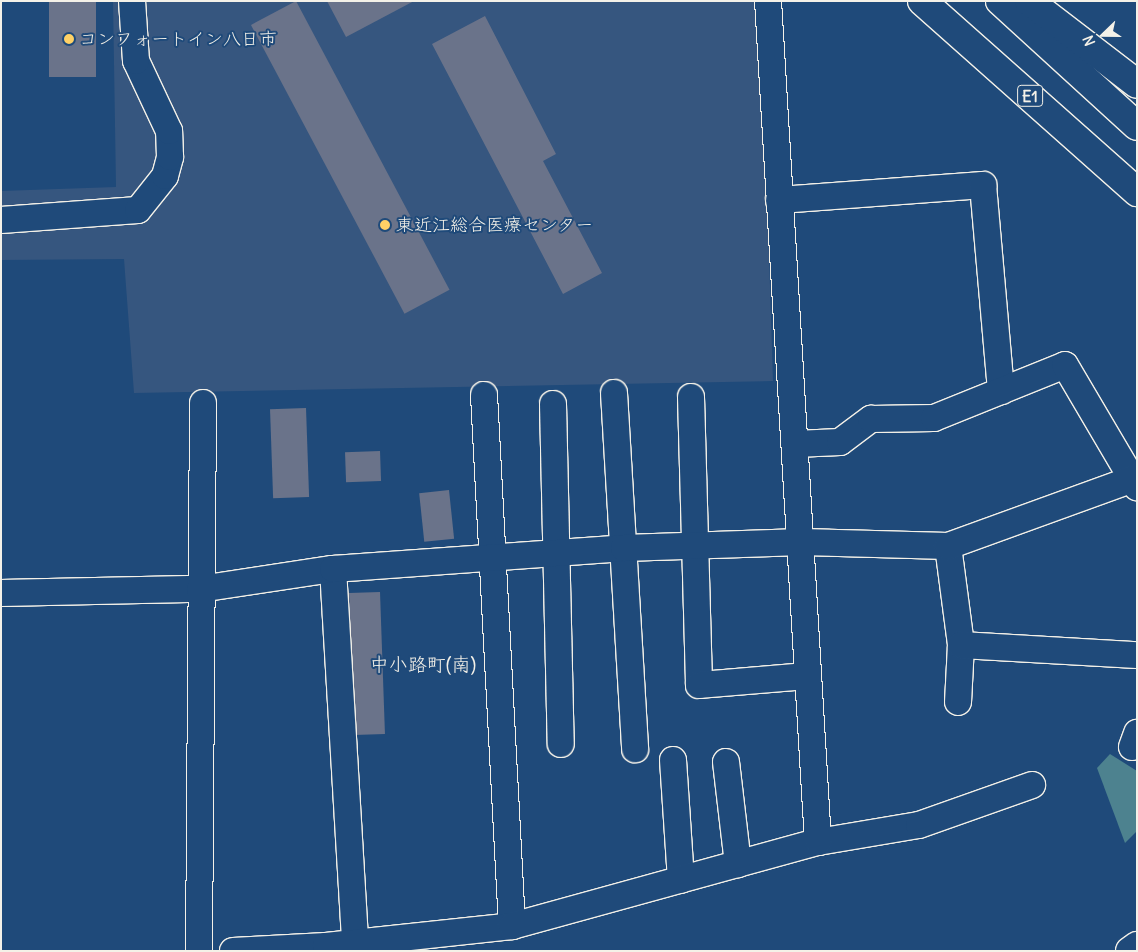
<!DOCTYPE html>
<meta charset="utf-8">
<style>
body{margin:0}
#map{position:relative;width:1138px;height:952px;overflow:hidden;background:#1f4a7a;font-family:Delius,"Klee One",sans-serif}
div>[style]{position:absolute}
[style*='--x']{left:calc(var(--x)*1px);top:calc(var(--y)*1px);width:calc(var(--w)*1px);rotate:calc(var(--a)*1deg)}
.built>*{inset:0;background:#36567f}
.green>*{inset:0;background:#4d828f}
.building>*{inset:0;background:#6a738a;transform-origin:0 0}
.roads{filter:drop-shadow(1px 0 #f4f1e8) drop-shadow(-1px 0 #f4f1e8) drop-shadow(0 1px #f4f1e8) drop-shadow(0 -1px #f4f1e8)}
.minor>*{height:26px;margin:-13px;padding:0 13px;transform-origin:13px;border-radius:13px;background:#1f4a7a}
.highway>*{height:28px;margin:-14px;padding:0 14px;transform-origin:14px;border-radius:14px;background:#1f4a7a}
.dots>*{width:14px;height:14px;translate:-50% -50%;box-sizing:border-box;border:2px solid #1f4a7a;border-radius:50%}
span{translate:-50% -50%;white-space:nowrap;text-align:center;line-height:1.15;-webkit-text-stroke:4px #1f4a7a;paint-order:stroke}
.shield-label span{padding:1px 4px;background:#1f4a7a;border:1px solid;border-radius:4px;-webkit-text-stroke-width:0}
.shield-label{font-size:16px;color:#f4f1e8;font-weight:700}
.poi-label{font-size:18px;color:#f4f1e8}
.left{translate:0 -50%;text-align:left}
.neighbourhood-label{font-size:19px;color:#f4f1e8}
.frame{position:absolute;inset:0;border:2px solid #f4f1e8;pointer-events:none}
.north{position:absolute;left:1078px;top:10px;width:50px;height:50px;-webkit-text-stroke:4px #1f4a7a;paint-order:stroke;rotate:248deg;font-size:14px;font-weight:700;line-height:20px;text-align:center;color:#f4f1e8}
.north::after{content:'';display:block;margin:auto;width:18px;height:22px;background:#f4f1e8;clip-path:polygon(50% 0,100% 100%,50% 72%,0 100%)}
</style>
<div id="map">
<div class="built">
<i style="clip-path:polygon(113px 1px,761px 1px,773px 381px,134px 393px,124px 259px,1px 260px,1px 191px,116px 187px)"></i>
</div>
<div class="green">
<i style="clip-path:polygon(1110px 754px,1137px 771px,1137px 831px,1125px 843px,1097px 768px)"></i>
</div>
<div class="building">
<i style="left:49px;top:1px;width:47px;height:76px"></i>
<i style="left:296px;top:1px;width:327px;height:51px;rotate:62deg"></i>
<i style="clip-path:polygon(327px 1px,414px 1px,346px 37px)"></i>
<i style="clip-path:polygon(485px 16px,556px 154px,543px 161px,602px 273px,563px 294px,432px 44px)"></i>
<i style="left:306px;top:408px;width:89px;height:36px;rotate:88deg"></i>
<i style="left:380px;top:451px;width:30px;height:35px;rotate:88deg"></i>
<i style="left:449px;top:490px;width:49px;height:30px;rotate:84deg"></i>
<i style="left:380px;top:592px;width:142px;height:31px;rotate:88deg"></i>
</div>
<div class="roads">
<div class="minor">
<i style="--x:779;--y:200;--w:205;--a:-4.2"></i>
<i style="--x:983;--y:185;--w:207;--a:85"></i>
<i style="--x:1;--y:220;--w:137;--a:-4.2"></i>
<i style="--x:138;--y:210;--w:43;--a:-51.5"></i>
<i style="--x:165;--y:176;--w:20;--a:-75"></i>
<i style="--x:170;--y:157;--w:26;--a:-92"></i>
<i style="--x:169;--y:131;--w:77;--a:-115.2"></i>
<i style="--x:136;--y:61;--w:60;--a:-93.8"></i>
<i style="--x:614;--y:393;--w:357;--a:86.6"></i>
<i style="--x:484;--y:395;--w:532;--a:86.98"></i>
<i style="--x:691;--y:397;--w:288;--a:88.4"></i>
<i style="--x:699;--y:685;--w:107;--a:-4.8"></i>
<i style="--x:553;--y:404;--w:340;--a:88.7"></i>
<i style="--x:795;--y:444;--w:45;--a:-2.5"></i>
<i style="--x:840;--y:442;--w:39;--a:-37"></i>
<i style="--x:871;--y:419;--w:63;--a:-0.9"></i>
<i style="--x:934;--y:418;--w:141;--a:-22"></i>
<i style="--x:1065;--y:365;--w:142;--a:59.5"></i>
<i style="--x:948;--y:546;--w:100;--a:82.5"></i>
<i style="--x:961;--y:645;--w:57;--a:93"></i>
<i style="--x:333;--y:569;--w:375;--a:86.6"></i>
<i style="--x:1;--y:593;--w:199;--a:-1.2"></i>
<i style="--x:200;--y:589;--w:134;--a:-8.6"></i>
<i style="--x:333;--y:569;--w:292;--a:-4.1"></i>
<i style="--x:624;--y:548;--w:178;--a:-1.9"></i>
<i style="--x:802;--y:542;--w:146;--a:1.6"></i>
<i style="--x:948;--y:546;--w:197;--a:-19.9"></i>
<i style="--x:961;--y:645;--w:176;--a:3.3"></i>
<i style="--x:1132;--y:747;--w:15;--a:-70"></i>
<i style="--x:673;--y:760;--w:120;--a:86.2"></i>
<i style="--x:726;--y:762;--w:103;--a:83.3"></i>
<i style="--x:818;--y:842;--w:102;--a:-9.6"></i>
<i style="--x:919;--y:825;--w:120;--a:-19.5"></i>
<i style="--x:199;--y:951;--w:548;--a:-89.58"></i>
<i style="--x:233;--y:951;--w:93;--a:-3.1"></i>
<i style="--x:326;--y:946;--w:187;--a:-6.1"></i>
<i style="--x:512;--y:926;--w:317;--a:-15.4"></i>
<i style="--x:818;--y:842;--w:842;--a:-93.4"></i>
</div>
<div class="highway">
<i style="--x:922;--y:1;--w:288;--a:41.6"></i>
<i style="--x:1000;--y:1;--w:185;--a:42.4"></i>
<i style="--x:1029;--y:1;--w:136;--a:37.5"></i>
<i style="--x:1130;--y:951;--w:9;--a:-36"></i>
</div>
</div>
<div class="dots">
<i style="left:69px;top:39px;background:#ffd166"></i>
<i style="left:385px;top:225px;background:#ffd166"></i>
</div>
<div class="shield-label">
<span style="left:1030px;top:96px">E1</span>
</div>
<div class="poi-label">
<span class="left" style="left:79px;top:39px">コンフォートイン八日市</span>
<span class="left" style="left:396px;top:225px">東近江総合医療センター</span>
</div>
<div class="neighbourhood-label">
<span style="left:423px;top:665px">中小路町(南)</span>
</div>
<div class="frame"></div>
<div class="north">N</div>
</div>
